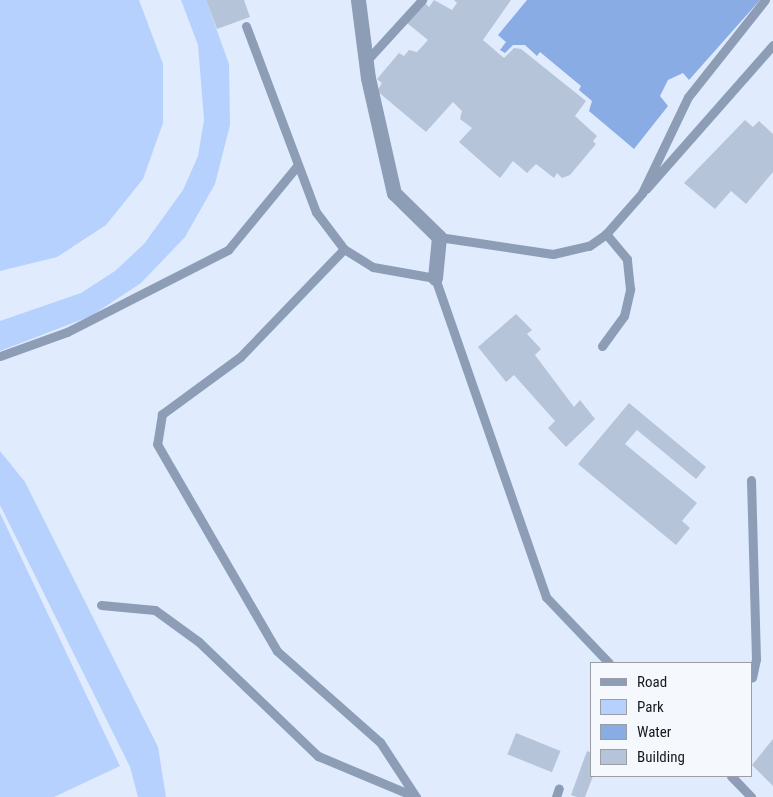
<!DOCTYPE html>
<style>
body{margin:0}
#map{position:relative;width:773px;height:797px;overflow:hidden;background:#e0ebfe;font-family:"Roboto Condensed",sans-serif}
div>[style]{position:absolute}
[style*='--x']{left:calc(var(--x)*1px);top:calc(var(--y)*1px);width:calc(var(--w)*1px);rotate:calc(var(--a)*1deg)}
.green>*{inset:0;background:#b6d1fd}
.water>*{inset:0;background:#89ace4}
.building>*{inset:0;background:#b6c4da;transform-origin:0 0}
.lane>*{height:9px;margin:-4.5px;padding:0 4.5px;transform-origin:4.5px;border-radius:4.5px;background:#8d9db5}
.street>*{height:15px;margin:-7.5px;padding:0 7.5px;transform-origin:7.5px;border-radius:7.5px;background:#8d9db5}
span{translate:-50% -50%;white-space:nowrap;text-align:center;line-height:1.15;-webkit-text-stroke:4px #f5f8fd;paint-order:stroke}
.legend{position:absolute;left:590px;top:662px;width:162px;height:115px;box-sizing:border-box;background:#f5f8fd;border:1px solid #9b9fa5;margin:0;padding:6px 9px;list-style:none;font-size:15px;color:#141921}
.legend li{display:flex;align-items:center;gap:10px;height:25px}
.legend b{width:25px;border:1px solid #9b9fa5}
</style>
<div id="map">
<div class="green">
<i style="clip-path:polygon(0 0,139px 0,163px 64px,163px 123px,143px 179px,106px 225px,57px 257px,0 271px)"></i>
<i style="clip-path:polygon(181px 0,206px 0,229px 64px,230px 125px,215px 184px,185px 237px,141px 283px,91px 316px,0 351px,0 321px,81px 293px,115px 271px,144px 244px,183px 190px,198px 156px,204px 120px,198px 45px)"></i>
<i style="clip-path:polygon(0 451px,25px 482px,158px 747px,166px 797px,138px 797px,130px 767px,0 505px)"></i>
<i style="clip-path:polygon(0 513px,120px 766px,54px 797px,0 797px)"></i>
</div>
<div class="water">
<i style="clip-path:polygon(527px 0,760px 0,689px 80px,683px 73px,668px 80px,660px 96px,668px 106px,634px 149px,589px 111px,592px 101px,579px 90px,581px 86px,540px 52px,537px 56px,525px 45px,513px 45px,505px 53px,500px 50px,506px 42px,498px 35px)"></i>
</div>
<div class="building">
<i style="clip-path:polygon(206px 0,244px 0,250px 17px,217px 29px)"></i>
<i style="clip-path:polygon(434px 0,452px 10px,457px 3px,454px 0,511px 0,483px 40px,504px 58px,514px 48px,521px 49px,586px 101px,575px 116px,597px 136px,593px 141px,596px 144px,570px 175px,562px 178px,557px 173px,554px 178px,536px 164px,527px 173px,513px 161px,500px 178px,459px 142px,472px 128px,460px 119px,462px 111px,453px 102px,426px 132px,377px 91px,382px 83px,377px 79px,399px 53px,404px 56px,409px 50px,417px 52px,428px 40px,407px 23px,425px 3px,429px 7px)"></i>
<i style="clip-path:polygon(745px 120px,753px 127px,759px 121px,773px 134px,773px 172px,746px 204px,731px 191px,715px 209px,684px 183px)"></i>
<i style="clip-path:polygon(516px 314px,532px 330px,527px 334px,541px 349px,535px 355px,574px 407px,580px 400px,595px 419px,566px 447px,548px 428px,555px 421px,514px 375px,506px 382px,478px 347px)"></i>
<i style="clip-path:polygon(629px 403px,706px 467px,696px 479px,637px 430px,625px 444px,697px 503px,682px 521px,690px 528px,676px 545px,578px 464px)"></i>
<i style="left:516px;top:733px;width:48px;height:23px;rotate:22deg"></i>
<i style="clip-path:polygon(773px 739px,773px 786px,752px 765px)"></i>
<i style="clip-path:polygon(587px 751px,592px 753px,593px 776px,585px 797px,577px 797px,571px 795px)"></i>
</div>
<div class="lane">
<i style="--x:246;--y:26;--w:199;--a:69.4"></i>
<i style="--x:316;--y:212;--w:46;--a:52.9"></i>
<i style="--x:344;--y:249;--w:34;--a:32"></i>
<i style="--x:373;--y:267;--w:63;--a:10.1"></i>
<i style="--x:435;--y:278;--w:338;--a:70.8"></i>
<i style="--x:546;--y:597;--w:91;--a:46.3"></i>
<i style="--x:369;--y:58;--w:79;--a:-47.6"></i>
<i style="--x:646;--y:189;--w:192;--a:-48.6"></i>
<i style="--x:439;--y:237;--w:115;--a:8.5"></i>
<i style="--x:553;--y:254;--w:37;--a:-13"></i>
<i style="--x:589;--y:246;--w:21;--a:-35"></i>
<i style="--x:606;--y:234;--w:55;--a:-48.7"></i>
<i style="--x:642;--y:193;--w:106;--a:-64.4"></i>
<i style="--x:688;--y:97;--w:124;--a:-51.6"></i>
<i style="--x:344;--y:249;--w:150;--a:133.9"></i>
<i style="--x:240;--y:357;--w:97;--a:143.8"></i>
<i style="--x:162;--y:414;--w:30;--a:99"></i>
<i style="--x:157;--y:444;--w:239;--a:59.9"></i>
<i style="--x:277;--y:651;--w:137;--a:41.5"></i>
<i style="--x:380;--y:742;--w:66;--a:56.8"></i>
<i style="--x:602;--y:346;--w:37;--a:-54"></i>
<i style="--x:624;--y:316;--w:28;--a:-77"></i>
<i style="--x:630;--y:289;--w:30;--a:-96"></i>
<i style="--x:627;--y:259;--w:33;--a:-130"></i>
<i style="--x:0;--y:356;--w:71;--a:-19.7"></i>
<i style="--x:67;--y:332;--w:181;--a:-27"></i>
<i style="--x:228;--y:250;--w:109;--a:-50.6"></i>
<i style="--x:751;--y:480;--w:179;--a:88.4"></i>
<i style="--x:756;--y:659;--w:19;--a:102"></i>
<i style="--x:101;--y:605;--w:54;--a:5.3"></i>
<i style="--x:155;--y:610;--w:54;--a:36"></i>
<i style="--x:199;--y:642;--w:165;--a:43.8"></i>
<i style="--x:318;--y:756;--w:106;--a:22.7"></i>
<i style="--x:731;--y:776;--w:29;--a:46"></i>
<i style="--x:556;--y:797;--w:9;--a:-72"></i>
</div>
<div class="street">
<i style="--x:358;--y:0;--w:79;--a:82.7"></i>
<i style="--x:368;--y:78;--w:118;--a:77.3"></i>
<i style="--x:394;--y:193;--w:63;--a:44.4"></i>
<i style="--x:439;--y:237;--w:41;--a:95.6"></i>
</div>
<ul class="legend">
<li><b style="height:6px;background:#8d9db5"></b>Road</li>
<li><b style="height:14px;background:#b6d1fd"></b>Park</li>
<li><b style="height:14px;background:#89ace4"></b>Water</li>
<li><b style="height:14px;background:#b6c4da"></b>Building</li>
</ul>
</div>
